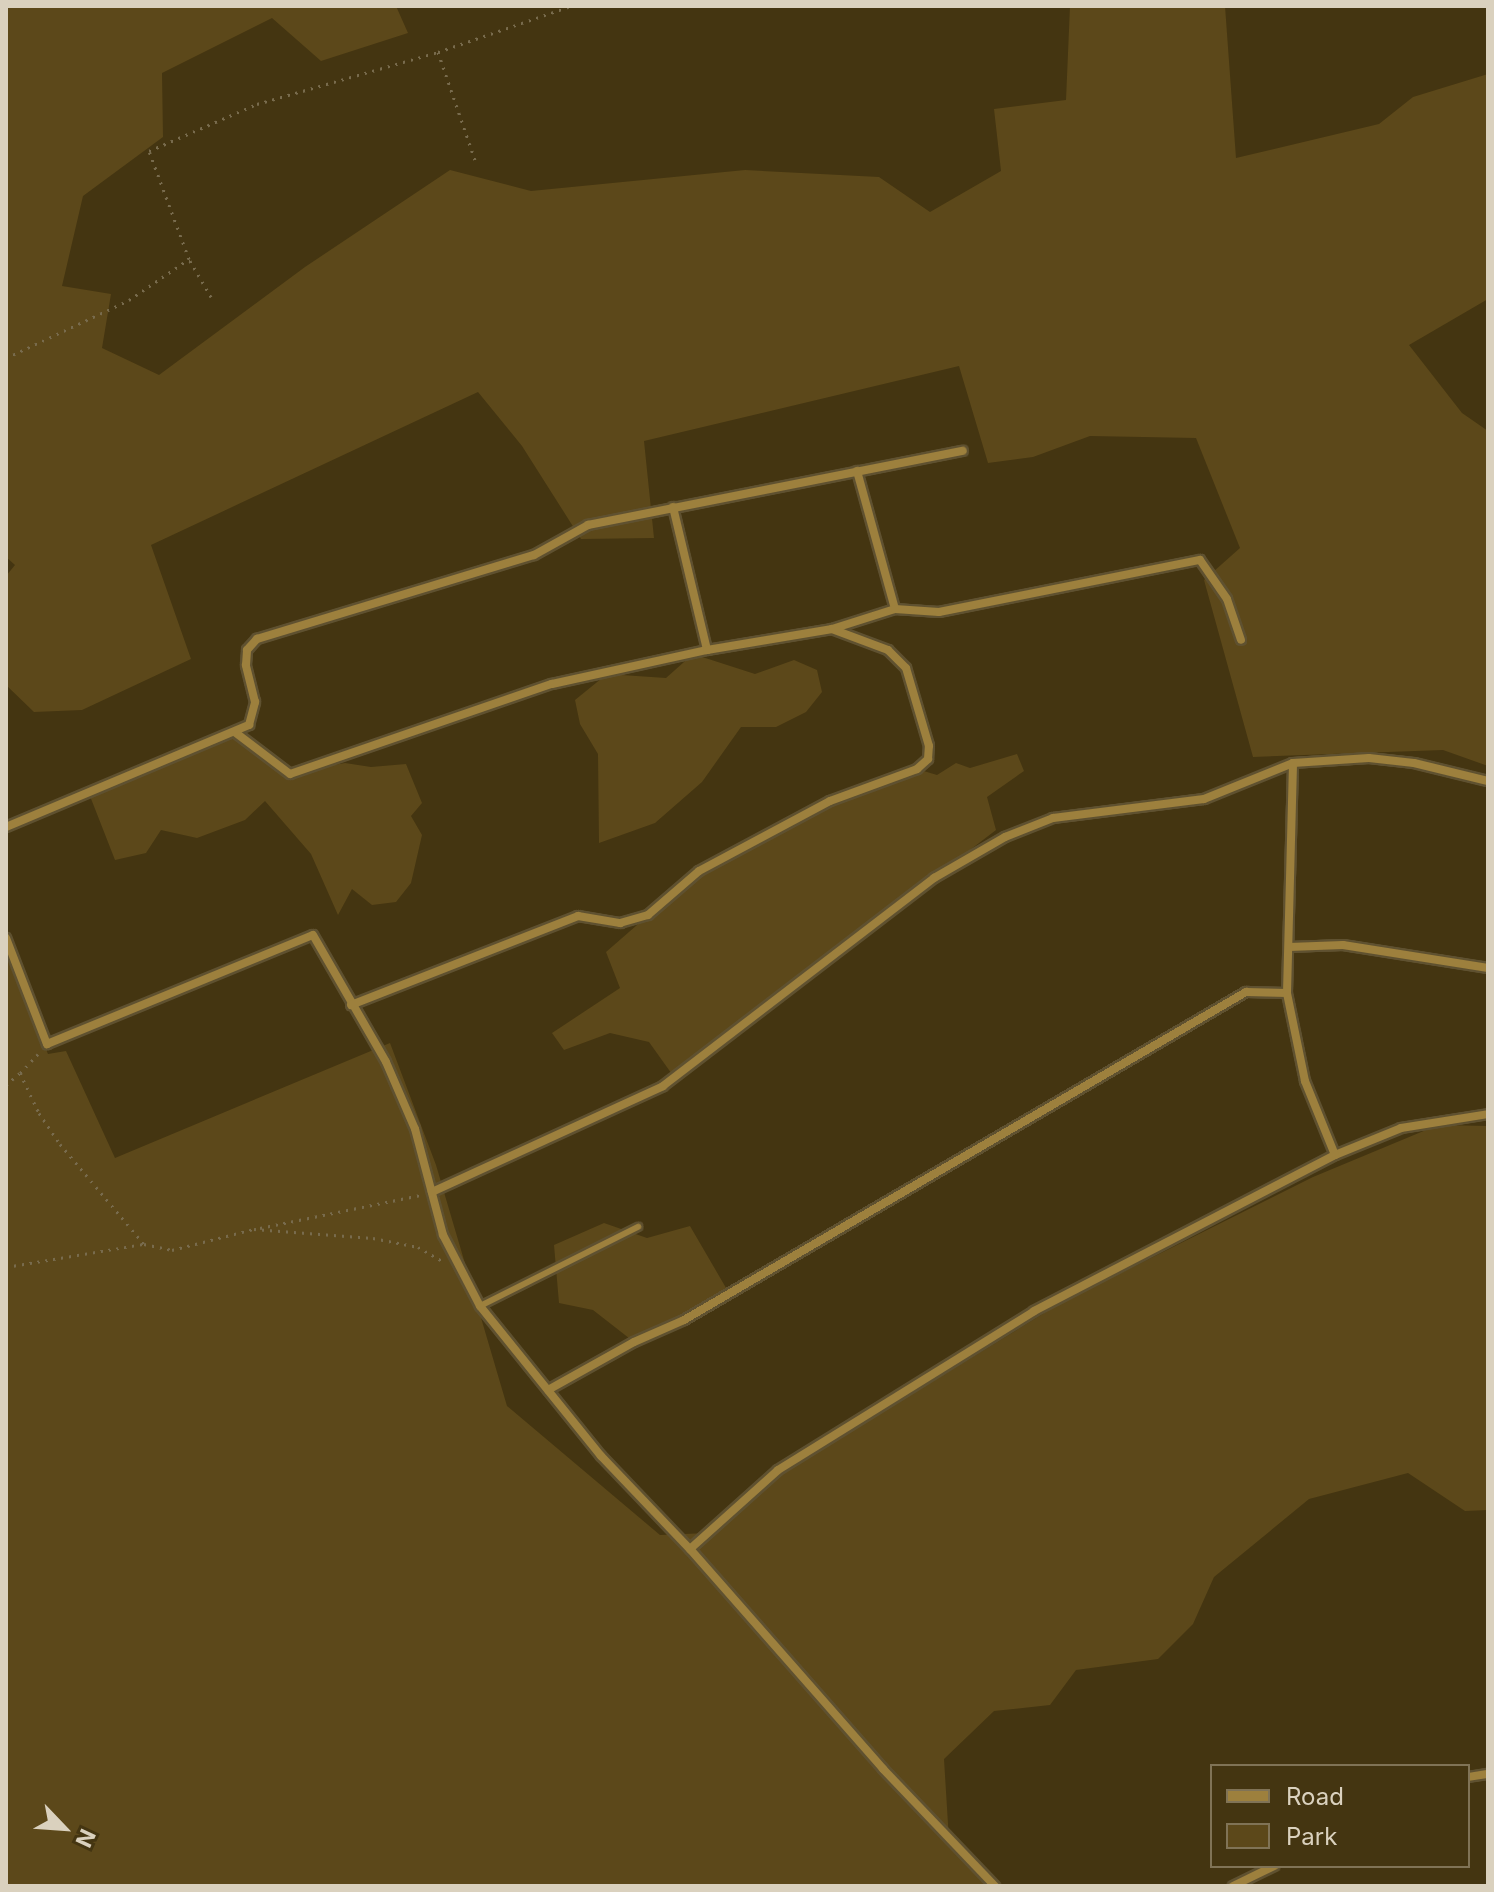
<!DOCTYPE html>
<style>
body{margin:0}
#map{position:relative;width:1494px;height:1892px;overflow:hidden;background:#443511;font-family:Inter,sans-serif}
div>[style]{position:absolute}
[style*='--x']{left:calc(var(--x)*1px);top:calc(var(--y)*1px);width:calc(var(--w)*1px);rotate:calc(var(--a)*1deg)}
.green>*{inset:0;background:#5c481a}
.path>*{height:3px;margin-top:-1.5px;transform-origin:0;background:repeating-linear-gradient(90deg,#786b4d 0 2px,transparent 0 8px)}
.roads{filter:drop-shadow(2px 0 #5f5130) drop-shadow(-2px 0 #5f5130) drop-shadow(0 2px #5f5130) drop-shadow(0 -2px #5f5130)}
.lane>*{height:6px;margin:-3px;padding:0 3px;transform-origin:3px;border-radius:3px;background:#9d803d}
.street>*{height:8px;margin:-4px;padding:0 4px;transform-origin:4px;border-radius:4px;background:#9d803d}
span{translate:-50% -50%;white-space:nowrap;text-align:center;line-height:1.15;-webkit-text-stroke:6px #443511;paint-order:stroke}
.frame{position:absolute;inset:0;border:8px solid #dad1be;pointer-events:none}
.legend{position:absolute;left:1210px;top:1764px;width:260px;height:104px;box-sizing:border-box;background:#443511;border:2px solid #807356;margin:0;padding:10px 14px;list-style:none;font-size:24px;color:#dad1be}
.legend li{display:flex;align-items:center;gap:16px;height:40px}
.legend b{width:40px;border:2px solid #807356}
.north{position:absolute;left:24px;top:1788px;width:80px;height:80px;-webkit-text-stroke:6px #443511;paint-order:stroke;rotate:115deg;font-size:22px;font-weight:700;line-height:32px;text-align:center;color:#dad1be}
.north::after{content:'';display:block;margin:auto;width:28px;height:36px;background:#dad1be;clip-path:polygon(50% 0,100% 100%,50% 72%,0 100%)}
</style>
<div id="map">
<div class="green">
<i style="clip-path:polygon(6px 6px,396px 6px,408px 33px,321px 61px,272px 18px,162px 73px,163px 137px,83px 196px,62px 286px,111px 294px,102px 348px,159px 375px,305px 267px,450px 170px,531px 191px,745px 170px,879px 177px,930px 212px,1001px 171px,994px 109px,1066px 100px,1070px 6px,1225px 6px,1236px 158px,1379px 124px,1413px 97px,1488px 74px,1488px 299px,1409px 345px,1462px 413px,1488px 431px,1488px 766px,1443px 750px,1253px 757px,1204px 580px,1240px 548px,1196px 438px,1090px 436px,1033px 457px,988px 463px,959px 366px,644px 441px,654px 538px,581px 539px,522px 446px,478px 392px,151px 545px,191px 659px,82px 710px,34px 712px,6px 685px,6px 576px,15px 565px,6px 557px)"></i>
<i style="clip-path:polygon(693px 654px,755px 674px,794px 660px,817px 670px,822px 692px,806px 712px,776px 727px,741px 727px,702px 782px,655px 823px,599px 843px,598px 754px,580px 724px,575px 700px,607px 674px,666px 678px)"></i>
<i style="clip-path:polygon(236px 733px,290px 773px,345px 763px,371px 767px,406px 764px,422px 803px,411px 816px,422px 835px,411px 883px,396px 902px,372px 905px,352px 889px,338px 915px,311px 854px,265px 801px,245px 820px,197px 838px,161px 830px,146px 853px,115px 860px,88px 791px)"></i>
<i style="clip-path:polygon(1017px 754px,1024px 771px,987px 797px,996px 830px,674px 1077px,649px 1042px,610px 1033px,564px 1050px,552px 1033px,620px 988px,606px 952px,699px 871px,830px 801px,917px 769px,937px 775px,956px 763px,970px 768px)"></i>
<i style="clip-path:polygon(6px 954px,48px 1054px,66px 1051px,115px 1158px,390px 1043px,436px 1165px,507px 1406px,660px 1535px,708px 1533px,778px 1470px,842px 1437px,1059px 1304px,1313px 1177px,1438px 1125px,1488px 1126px,1488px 1510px,1465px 1511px,1408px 1473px,1309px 1499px,1214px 1577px,1193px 1624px,1158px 1659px,1076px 1670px,1050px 1705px,994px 1711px,944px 1759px,949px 1840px,994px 1886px,6px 1886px)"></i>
<i style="clip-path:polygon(604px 1223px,647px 1238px,690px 1226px,729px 1293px,634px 1342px,593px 1310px,559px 1303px,554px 1245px)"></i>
</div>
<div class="path">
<i style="--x:658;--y:6;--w:51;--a:0"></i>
<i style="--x:438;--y:52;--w:141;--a:-19.1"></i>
<i style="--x:211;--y:297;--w:44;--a:-120.1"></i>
<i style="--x:189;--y:259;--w:115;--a:-110.3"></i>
<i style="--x:149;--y:151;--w:118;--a:-23.5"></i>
<i style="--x:257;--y:104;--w:188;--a:-16"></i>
<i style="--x:438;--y:52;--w:114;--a:71.1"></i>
<i style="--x:6;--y:358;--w:136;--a:-25.2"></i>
<i style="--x:129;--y:300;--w:73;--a:-34.3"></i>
<i style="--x:38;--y:1054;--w:26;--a:133"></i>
<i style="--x:20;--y:1073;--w:44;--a:64.6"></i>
<i style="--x:39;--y:1113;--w:37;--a:56"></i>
<i style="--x:60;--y:1144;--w:131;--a:50"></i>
<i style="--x:144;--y:1244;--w:29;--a:12"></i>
<i style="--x:172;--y:1250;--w:85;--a:-14.4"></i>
<i style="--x:254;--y:1229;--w:119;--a:4.3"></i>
<i style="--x:373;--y:1238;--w:46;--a:11.3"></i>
<i style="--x:418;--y:1247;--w:28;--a:30"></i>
<i style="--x:6;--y:1085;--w:18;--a:-41"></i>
<i style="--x:260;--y:1228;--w:164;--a:-11.6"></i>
<i style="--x:6;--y:1267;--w:140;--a:-9.5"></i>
</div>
<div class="roads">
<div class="lane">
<i style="--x:480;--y:1306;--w:177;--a:-26.6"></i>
</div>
<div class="street">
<i style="--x:857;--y:471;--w:143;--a:74.6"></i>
<i style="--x:673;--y:507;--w:147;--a:76.6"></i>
<i style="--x:236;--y:733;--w:68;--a:37.2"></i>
<i style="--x:290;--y:774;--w:277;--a:-19"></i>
<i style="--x:552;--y:684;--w:159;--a:-12.4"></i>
<i style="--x:707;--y:650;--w:127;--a:-9.5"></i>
<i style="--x:832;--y:629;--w:66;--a:-17.6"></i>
<i style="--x:895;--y:609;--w:44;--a:3.9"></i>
<i style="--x:939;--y:612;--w:266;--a:-11.3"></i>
<i style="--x:1200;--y:560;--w:47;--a:55.3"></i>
<i style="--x:1227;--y:599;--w:43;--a:71.1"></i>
<i style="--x:6;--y:827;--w:264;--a:-22.8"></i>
<i style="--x:249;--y:725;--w:24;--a:-75"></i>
<i style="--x:255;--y:702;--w:38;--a:-104"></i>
<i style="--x:246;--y:665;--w:15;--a:-86"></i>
<i style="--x:247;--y:650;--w:15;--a:-48"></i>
<i style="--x:257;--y:639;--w:289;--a:-16.9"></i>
<i style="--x:534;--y:555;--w:62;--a:-29.1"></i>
<i style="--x:588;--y:525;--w:382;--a:-11.2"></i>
<i style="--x:6;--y:938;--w:114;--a:68.9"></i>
<i style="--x:47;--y:1044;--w:287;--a:-22.3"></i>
<i style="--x:313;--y:935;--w:146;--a:60.1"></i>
<i style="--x:386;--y:1062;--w:73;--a:66.6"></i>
<i style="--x:415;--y:1129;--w:110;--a:75.2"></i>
<i style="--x:443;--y:1235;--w:80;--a:62.5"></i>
<i style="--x:480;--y:1306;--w:193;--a:51.1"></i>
<i style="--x:601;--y:1456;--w:129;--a:46.3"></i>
<i style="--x:690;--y:1549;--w:293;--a:48.7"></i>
<i style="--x:883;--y:1769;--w:162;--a:46.3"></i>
<i style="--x:1289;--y:947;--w:54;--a:-2.1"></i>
<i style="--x:1343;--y:945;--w:147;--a:9"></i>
<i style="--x:351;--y:1005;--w:244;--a:-21.4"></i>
<i style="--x:578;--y:916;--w:43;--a:9.5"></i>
<i style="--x:620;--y:923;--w:29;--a:-16"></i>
<i style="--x:648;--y:915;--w:67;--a:-40.8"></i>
<i style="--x:699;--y:871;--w:149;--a:-28.1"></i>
<i style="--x:830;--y:801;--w:93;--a:-20.2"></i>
<i style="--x:917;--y:769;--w:15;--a:-42"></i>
<i style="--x:928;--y:759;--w:13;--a:-86"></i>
<i style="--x:929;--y:746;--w:81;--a:-106.4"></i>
<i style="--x:906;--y:668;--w:25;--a:-135"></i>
<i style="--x:888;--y:650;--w:60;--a:-159.4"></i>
<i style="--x:1335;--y:1155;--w:71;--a:-22.2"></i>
<i style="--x:1401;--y:1128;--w:88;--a:-9.1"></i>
<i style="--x:432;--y:1192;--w:254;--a:-24.6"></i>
<i style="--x:663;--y:1086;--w:342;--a:-37.5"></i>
<i style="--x:934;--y:878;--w:82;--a:-30"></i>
<i style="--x:1005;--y:837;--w:52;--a:-21.6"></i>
<i style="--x:1053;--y:818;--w:152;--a:-7.2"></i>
<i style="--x:1204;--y:799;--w:96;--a:-22"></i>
<i style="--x:1293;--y:763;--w:76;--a:-3.8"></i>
<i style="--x:1369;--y:758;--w:45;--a:6.3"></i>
<i style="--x:1414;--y:763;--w:76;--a:13.7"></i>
<i style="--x:548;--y:1390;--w:98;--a:-29.2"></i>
<i style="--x:634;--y:1342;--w:55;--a:-23.7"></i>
<i style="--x:684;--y:1320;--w:651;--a:-30.27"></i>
<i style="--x:1246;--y:992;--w:41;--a:1.4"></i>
<i style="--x:1287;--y:993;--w:230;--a:-88.5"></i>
<i style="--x:690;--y:1549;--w:118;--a:-41.9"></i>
<i style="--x:778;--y:1470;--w:301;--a:-31.8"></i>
<i style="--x:1034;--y:1311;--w:339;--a:-27.4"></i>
<i style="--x:1335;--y:1155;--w:80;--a:-112.1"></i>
<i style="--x:1305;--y:1081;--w:90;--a:-101.6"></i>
<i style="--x:1468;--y:1777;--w:20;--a:-9"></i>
<i style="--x:1233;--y:1886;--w:46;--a:-26"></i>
</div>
</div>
<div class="frame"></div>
<ul class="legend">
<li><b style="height:10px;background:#9d803d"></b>Road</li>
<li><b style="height:22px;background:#5c481a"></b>Park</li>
</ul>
<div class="north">N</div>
</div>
